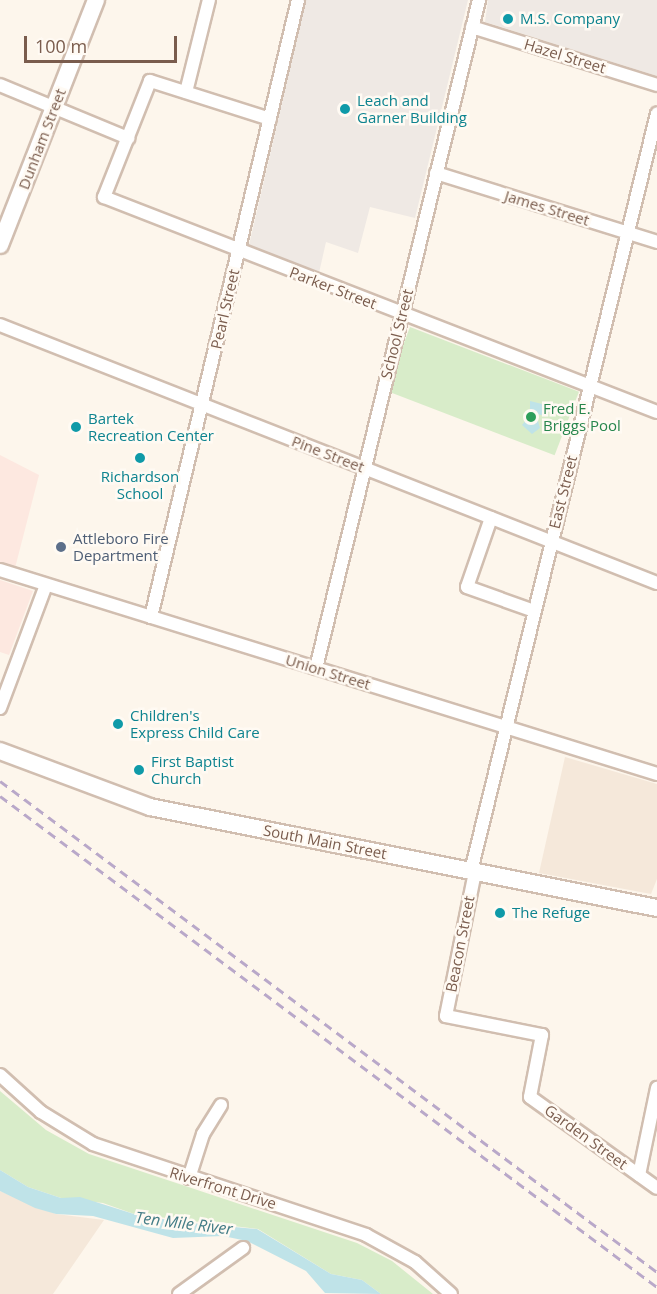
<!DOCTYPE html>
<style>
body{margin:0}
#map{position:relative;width:657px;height:1294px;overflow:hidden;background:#fdf6ec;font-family:"Open Sans",sans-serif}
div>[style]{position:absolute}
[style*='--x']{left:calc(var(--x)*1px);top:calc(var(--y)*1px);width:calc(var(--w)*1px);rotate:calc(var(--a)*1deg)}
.residential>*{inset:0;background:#f5e8da}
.commercial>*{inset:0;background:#fde8e0}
.industrial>*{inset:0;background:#efe9e4}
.green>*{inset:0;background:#d8ecc9;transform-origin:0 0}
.water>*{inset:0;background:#bfe3e8}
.roads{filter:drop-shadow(2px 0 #d1beb0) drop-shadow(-2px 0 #d1beb0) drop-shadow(0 2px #d1beb0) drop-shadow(0 -2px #d1beb0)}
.street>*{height:12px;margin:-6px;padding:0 6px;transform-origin:6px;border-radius:6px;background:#fff}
.secondary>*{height:16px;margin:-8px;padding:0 8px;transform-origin:8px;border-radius:8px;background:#fff}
.rail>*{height:3px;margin-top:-1.5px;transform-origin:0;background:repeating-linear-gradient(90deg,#b9a8c9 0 9px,transparent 0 15px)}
.dots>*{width:16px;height:16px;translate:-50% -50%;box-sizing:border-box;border:3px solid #fffaf3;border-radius:50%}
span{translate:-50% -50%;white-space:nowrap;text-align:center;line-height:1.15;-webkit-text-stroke:5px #fffaf3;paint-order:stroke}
.culture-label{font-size:15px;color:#0d838f}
.left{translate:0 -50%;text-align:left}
.street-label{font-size:15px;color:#7a5c4d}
.leisure-label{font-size:15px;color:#27864d}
.service-label{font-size:15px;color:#4e5e75}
.water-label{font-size:16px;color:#437c86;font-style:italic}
.scale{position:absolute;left:24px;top:36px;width:153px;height:27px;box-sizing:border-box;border:3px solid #7a5c4d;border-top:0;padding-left:8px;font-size:18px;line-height:21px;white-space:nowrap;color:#7a5c4d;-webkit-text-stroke:4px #fffaf3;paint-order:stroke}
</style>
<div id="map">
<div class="residential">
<i style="clip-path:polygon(565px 757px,657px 784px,657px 879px,651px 894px,539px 873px)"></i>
<i style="clip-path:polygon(0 1191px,56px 1214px,104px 1220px,53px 1294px,0 1294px)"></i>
</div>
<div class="commercial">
<i style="clip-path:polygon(0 455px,39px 475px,15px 568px,0 563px)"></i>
<i style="clip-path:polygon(0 580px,33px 591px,9px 655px,0 652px)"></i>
</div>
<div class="industrial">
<i style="clip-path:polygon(306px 0,468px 0,415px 218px,370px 207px,358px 253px,326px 242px,319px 273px,249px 245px)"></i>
<i style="clip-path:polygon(488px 0,657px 0,657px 76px,485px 22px)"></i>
</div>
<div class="green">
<i style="left:410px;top:327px;width:181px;height:68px;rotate:21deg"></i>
<i style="clip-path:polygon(0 1091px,46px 1130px,89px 1154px,357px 1243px,392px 1261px,433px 1294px,381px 1294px,362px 1280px,331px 1274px,258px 1229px,134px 1214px,103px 1203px,61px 1198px,28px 1187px,0 1170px)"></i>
</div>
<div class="water">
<i style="clip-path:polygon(530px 401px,550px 406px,547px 416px,536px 414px,540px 428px,532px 434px,522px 425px,530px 415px)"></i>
<i style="clip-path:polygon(0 1170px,28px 1187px,61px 1198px,80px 1197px,134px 1214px,180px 1222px,257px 1229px,331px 1274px,362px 1280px,381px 1294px,325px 1293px,306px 1271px,247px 1241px,223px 1236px,173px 1238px,93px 1216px,56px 1214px,35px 1208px,0 1191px)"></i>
</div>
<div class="roads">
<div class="street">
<i style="--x:472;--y:27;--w:194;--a:17.4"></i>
<i style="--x:0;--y:85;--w:139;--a:22.5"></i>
<i style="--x:186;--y:92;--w:95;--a:-76"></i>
<i style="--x:270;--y:119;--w:126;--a:-162.4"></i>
<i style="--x:150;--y:81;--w:125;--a:111.6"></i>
<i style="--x:104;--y:197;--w:593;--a:21.25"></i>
<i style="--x:436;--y:173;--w:232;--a:17.3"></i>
<i style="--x:0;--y:325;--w:706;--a:21.44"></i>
<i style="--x:491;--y:518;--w:73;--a:109.2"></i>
<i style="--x:467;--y:587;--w:71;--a:19.7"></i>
<i style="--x:0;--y:570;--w:688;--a:17.25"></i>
<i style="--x:151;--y:617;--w:634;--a:-76.6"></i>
<i style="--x:316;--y:668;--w:688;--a:-76.29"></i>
<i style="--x:0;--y:708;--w:131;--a:-69.5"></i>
<i style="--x:471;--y:871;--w:780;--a:-76.2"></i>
<i style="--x:475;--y:872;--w:147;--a:101.4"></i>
<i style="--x:446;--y:1016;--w:98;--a:11.2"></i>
<i style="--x:542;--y:1035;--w:63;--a:101"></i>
<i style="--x:530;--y:1097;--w:156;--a:35.6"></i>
<i style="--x:0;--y:1075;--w:55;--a:42.1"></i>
<i style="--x:41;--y:1112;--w:61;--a:31.6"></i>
<i style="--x:93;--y:1144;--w:288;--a:18.4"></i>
<i style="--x:366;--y:1235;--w:56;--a:28.9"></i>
<i style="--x:415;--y:1262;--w:48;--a:41.6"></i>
<i style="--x:639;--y:1175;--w:89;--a:-78.3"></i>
<i style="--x:189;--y:1178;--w:46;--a:-72.3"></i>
<i style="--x:203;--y:1134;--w:34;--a:-58"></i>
<i style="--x:179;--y:1294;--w:79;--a:-35.7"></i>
</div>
<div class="secondary">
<i style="--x:0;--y:245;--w:263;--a:-68.6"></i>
<i style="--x:0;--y:751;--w:160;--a:20.5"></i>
<i style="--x:150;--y:807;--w:517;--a:11.27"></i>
</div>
</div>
<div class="rail">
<i style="--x:0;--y:781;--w:820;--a:36.77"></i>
<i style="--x:0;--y:796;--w:820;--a:36.77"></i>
</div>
<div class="dots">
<i style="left:508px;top:19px;background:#0f9aa8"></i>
<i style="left:345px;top:109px;background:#0f9aa8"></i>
<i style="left:531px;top:417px;background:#2e9e5b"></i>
<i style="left:76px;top:427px;background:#0f9aa8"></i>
<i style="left:140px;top:458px;background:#0f9aa8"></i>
<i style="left:61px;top:547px;background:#5c6f8a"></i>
<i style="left:118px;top:724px;background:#0f9aa8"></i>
<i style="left:139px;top:770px;background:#0f9aa8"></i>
<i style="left:500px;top:913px;background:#0f9aa8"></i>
</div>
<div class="culture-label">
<span class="left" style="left:520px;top:19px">M.S. Company</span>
<span class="left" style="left:357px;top:109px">Leach and<br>Garner Building</span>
<span class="left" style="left:88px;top:427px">Bartek<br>Recreation Center</span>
<span style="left:140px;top:485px">Richardson<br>School</span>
<span class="left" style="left:130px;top:724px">Children's<br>Express Child Care</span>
<span class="left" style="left:151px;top:770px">First Baptist<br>Church</span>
<span class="left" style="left:512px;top:913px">The Refuge</span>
</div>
<div class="street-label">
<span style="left:565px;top:56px;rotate:17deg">Hazel Street</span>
<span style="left:42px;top:139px;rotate:-69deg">Dunham Street</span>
<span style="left:547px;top:208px;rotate:17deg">James Street</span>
<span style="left:333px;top:288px;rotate:21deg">Parker Street</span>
<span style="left:225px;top:309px;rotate:-77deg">Pearl Street</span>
<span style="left:397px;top:334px;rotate:-76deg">School Street</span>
<span style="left:328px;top:454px;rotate:21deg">Pine Street</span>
<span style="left:563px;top:492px;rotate:-76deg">East Street</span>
<span style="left:328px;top:672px;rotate:17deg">Union Street</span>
<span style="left:325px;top:842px;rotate:11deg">South Main Street</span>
<span style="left:460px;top:944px;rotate:-79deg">Beacon Street</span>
<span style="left:586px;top:1137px;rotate:36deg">Garden Street</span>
<span style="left:223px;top:1188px;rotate:17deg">Riverfront Drive</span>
</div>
<div class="leisure-label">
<span class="left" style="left:543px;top:417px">Fred E.<br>Briggs Pool</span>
</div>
<div class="service-label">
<span class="left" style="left:73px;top:547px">Attleboro Fire<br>Department</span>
</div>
<div class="water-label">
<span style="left:184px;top:1223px;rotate:7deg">Ten Mile River</span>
</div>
<div class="scale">100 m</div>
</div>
